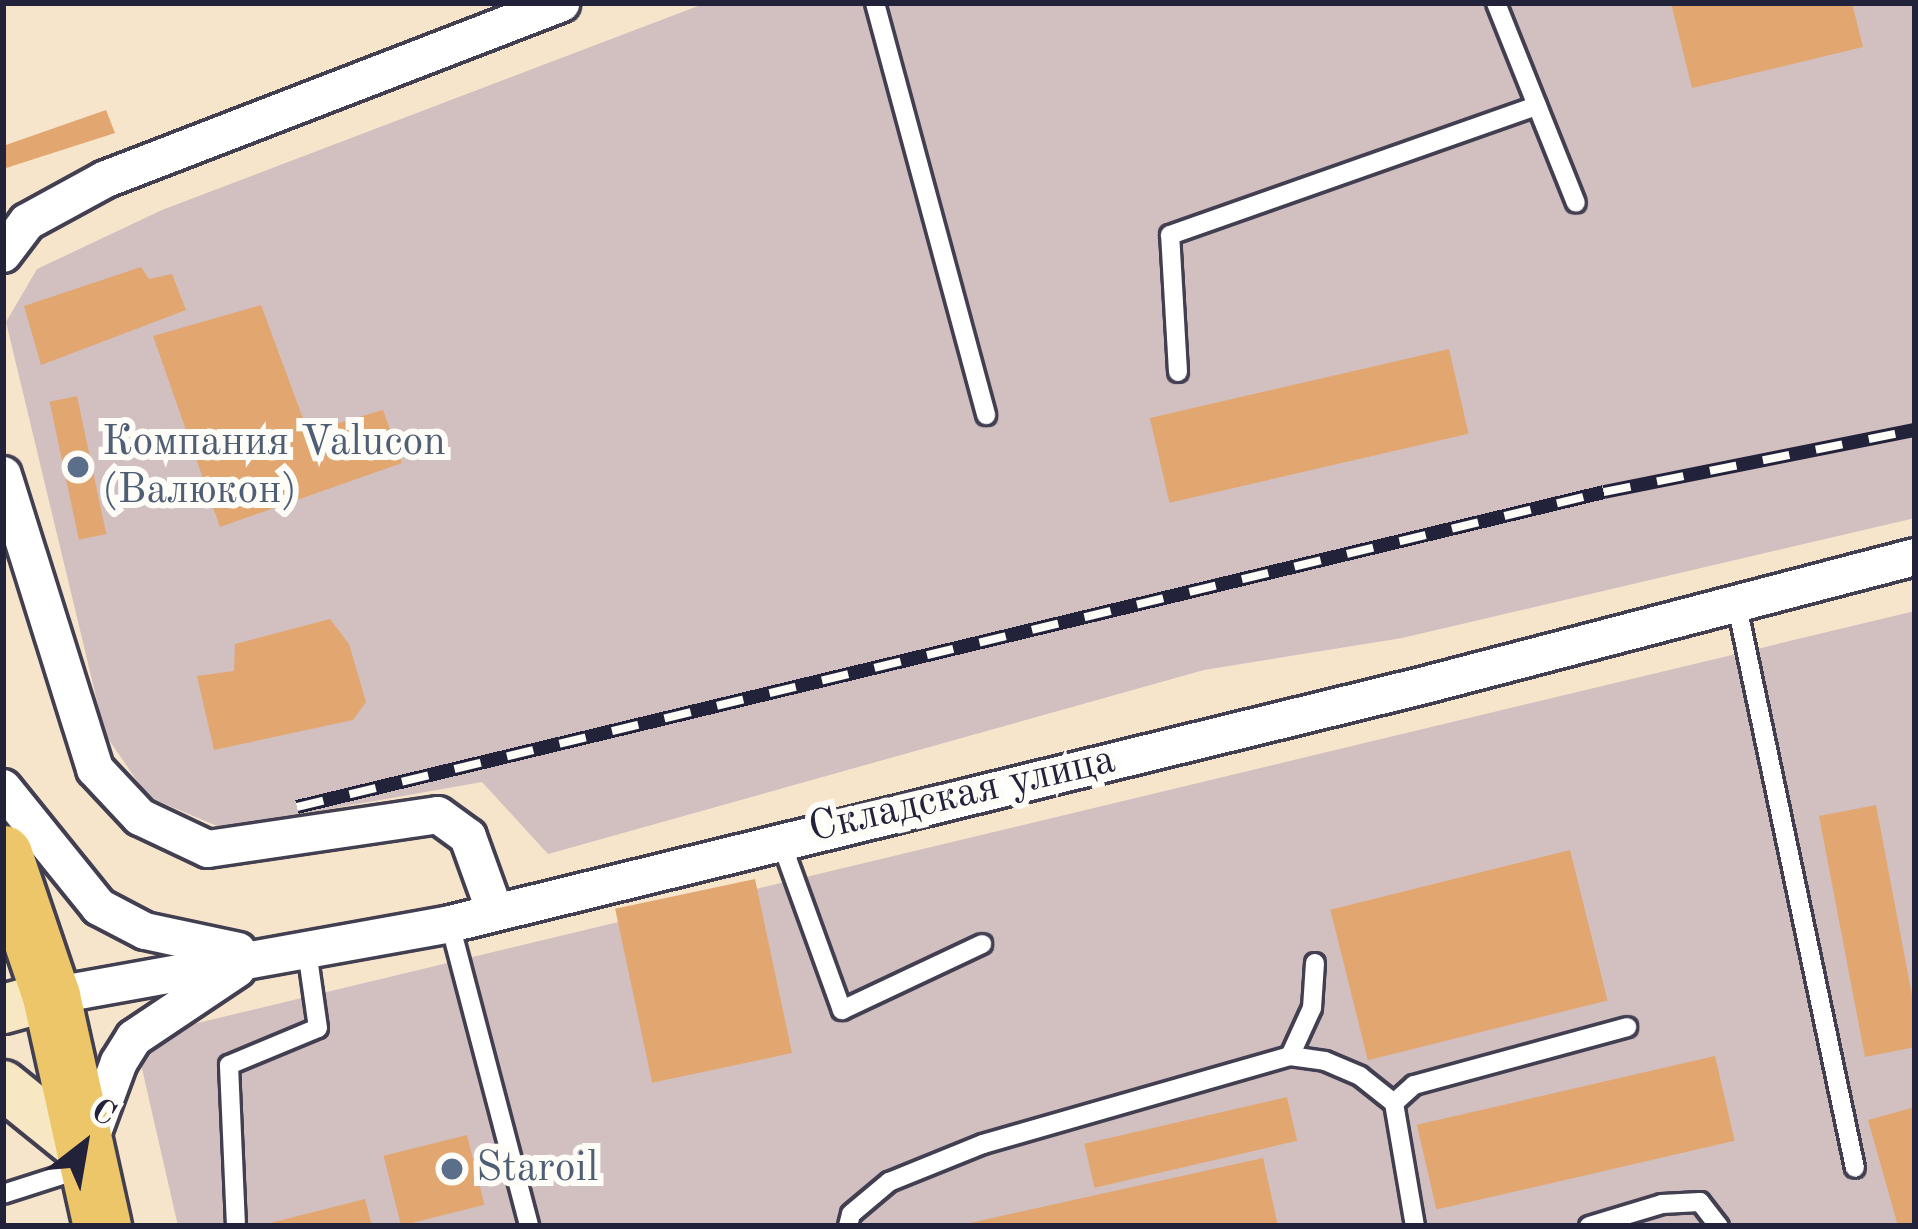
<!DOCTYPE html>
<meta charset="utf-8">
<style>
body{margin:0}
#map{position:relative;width:1918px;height:1229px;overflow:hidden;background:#f6e4cb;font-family:"Old Standard TT",serif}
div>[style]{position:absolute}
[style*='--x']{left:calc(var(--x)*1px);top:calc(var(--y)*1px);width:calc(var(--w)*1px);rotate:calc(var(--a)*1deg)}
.industrial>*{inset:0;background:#d2bfc0}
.building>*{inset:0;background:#e2a770;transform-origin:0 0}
.roads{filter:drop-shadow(3px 0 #423f51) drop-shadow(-3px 0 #423f51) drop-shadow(0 3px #423f51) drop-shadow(0 -3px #423f51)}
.service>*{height:18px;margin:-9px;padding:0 9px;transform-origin:9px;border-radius:9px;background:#fff}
.minor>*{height:36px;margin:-18px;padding:0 18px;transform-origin:18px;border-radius:18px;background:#fff}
.secondary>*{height:48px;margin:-24px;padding:0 24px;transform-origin:24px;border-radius:24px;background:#f7e8c3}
.trunk>*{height:57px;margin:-28.5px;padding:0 28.5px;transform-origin:28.5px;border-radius:28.5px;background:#ecc669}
.rail>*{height:14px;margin-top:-7px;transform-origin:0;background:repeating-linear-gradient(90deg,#fdfcf7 0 27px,#22223b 0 54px);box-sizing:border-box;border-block:3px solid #22223b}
.dots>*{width:33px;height:33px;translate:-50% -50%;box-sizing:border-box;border:6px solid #fdfcf7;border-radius:50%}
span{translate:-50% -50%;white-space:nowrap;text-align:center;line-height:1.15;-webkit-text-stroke:12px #fdfcf7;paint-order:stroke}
.service-label{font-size:42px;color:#4e5e75}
.left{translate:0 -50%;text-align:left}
.street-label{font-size:42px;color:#22223b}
.frame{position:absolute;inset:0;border:6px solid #22223b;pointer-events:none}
.north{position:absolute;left:24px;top:1085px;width:120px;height:120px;-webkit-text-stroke:9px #fdfcf7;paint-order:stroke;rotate:31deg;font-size:33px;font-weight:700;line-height:48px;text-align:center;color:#22223b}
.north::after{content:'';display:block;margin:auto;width:42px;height:54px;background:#22223b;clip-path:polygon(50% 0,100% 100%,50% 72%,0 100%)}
</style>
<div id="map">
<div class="industrial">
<i style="clip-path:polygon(706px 3px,1915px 3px,1915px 518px,1402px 638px,1204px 670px,548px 854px,482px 782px,222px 828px,148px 797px,105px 734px,6px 322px,37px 269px,162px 210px)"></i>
<i style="clip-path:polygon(1915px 611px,1915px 1226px,178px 1226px,135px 1038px)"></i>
</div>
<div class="building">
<i style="clip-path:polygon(1671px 3px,1852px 3px,1863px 47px,1692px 88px)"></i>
<i style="clip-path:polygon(106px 110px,115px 133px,3px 169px,3px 146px)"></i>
<i style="clip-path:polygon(141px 267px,149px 279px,172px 274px,186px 310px,41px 365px,24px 306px)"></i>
<i style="clip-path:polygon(261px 305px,308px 432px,383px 410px,402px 463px,220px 527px,153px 336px)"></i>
<i style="left:1449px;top:349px;width:87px;height:307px;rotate:77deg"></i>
<i style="left:77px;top:396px;width:141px;height:28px;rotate:78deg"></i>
<i style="clip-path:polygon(330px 619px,349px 644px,366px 702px,353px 720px,214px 750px,197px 676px,234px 671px,235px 644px)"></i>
<i style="clip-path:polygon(1876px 805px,1915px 1011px,1915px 1047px,1865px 1057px,1819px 816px)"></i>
<i style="left:1570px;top:850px;width:155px;height:247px;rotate:76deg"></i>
<i style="left:755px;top:879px;width:178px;height:143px;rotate:78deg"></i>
<i style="left:1715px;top:1056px;width:87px;height:306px;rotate:77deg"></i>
<i style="left:1287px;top:1097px;width:45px;height:208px;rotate:77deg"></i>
<i style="clip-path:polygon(1915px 1107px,1915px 1226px,1898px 1226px,1868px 1120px)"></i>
<i style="left:467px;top:1135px;width:72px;height:86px;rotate:76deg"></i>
<i style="clip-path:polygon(1263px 1158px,1278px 1226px,965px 1226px,965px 1224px)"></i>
<i style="clip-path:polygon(365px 1199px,372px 1226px,266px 1226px,266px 1224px)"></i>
</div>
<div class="roads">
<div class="service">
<i style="--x:875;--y:3;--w:427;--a:74.9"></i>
<i style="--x:1496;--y:3;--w:215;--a:68.2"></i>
<i style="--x:1178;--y:372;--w:137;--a:-93.3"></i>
<i style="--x:1170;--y:235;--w:389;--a:-19.4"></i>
<i style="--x:1736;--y:601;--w:579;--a:78.15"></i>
<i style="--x:780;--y:839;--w:182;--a:70.1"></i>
<i style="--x:842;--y:1010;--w:155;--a:-25.2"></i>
<i style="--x:450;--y:924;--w:312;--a:75.3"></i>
<i style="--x:1290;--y:1056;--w:53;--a:-65.4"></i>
<i style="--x:1312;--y:1008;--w:45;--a:-86.2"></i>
<i style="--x:3;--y:1194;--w:85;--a:-17.8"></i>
<i style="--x:236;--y:1226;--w:161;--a:-92.5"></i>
<i style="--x:229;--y:1065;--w:96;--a:-22.6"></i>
<i style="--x:318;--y:1028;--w:78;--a:-98.1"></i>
<i style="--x:848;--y:1226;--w:12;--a:-76"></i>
<i style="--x:851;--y:1214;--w:50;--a:-40.1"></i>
<i style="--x:889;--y:1182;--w:101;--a:-22"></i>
<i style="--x:983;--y:1144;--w:319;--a:-16"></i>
<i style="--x:1290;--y:1056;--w:35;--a:8"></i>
<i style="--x:1325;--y:1061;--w:38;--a:23"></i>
<i style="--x:1360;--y:1076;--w:43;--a:38.5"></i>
<i style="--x:1415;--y:1226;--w:125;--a:-99.7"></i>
<i style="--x:1394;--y:1103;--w:27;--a:-42"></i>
<i style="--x:1414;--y:1085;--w:221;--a:-15.2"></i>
<i style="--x:1589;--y:1226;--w:76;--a:-16.8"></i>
<i style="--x:1662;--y:1204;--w:38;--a:-3"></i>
<i style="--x:1700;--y:1202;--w:31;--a:52"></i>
</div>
<div class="minor">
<i style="--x:3;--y:254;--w:40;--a:-53"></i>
<i style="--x:27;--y:222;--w:90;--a:-28.6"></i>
<i style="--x:106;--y:179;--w:488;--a:-21.1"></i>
<i style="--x:3;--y:475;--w:308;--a:72.6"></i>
<i style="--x:95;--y:769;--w:66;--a:46.8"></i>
<i style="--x:140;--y:817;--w:75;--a:25.2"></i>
<i style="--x:208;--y:849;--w:232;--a:-8.4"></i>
<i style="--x:438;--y:815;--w:37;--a:36"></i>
<i style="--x:468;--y:837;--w:80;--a:70.2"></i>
<i style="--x:3;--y:788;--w:153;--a:51.1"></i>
<i style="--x:99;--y:907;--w:52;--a:27.6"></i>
<i style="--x:145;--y:931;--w:95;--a:12.1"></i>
<i style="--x:51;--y:996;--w:405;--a:-10.2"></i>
<i style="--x:450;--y:924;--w:1004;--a:-13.77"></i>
<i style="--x:1425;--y:685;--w:506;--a:-14.64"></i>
<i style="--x:89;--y:1143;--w:86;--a:-69.7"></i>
<i style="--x:119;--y:1062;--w:28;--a:-58"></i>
<i style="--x:134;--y:1038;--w:124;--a:-33.8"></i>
</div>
<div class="secondary">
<i style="--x:3;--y:1009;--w:50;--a:-15.2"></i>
<i style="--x:3;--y:1085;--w:107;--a:38.9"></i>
</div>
<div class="trunk">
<i style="--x:3;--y:854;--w:150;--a:71.3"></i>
<i style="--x:51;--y:996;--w:236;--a:77.5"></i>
</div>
</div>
<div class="rail">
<i style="--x:297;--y:807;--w:1344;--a:-13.55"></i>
<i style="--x:1604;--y:492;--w:317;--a:-11.3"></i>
</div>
<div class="dots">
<i style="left:78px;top:467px;background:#5c6f8a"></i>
<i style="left:452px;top:1169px;background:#5c6f8a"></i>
</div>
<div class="service-label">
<span class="left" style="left:102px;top:467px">Компания Valucon<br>(Валюкон)</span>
<span class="left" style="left:476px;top:1169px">Staroil</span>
</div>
<div class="street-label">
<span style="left:962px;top:795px;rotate:-13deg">Складская улица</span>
</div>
<div class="frame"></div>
<div class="north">С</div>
</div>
